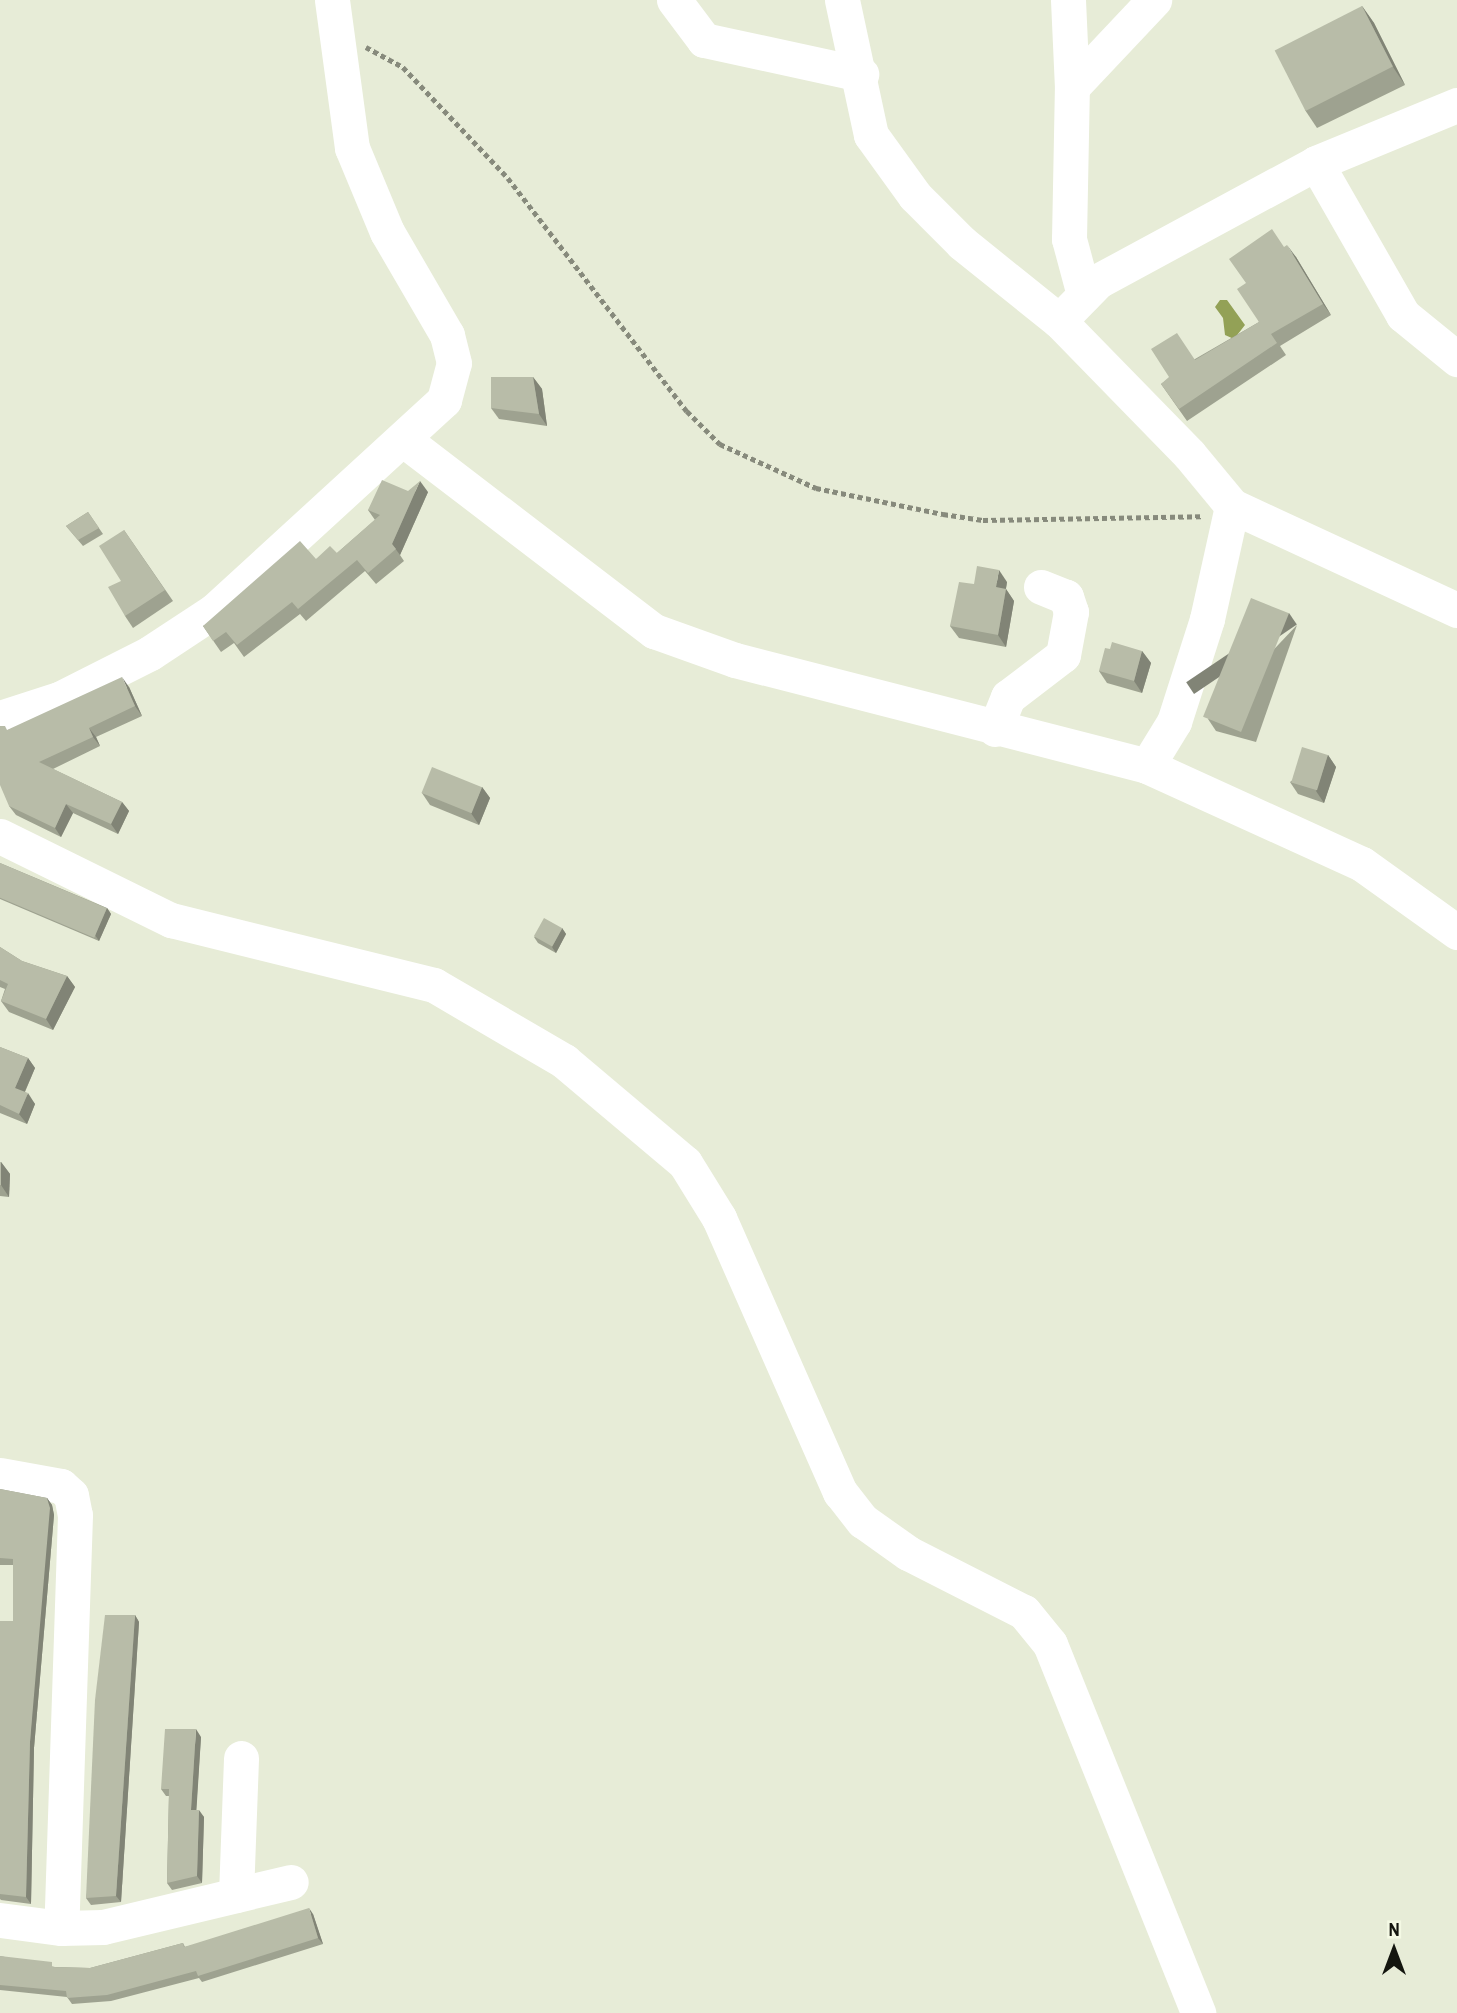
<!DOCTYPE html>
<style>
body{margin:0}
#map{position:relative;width:1457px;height:2013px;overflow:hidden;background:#e7ecd7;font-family:"Archivo Narrow",sans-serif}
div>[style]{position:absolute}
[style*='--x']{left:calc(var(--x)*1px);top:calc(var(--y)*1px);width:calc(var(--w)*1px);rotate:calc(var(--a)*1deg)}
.water>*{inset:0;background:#93a156}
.path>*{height:4.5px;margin-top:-2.25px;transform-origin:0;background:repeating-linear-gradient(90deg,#878a7c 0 5px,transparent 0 8.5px)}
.minor>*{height:35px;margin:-17.5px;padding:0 17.5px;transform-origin:17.5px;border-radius:17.5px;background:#fff}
.wall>*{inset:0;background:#9ea290}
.shaded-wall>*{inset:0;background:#818476;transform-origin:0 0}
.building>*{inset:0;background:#b8bca8;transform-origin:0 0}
span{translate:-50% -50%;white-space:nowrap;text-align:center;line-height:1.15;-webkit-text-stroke:5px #f4f9e4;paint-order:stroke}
.north{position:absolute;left:1359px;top:1915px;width:70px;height:70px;-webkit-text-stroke:5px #f4f9e4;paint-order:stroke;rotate:0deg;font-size:19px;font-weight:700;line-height:28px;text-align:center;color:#14160f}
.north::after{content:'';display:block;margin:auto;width:24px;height:32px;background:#14160f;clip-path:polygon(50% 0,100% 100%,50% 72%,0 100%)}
</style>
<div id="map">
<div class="water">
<i style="clip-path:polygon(1220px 300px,1227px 300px,1245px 325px,1234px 339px,1225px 335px,1223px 318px,1215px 307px)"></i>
</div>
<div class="path">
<i style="--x:366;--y:47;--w:42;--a:28.4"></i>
<i style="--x:403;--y:67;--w:153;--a:46.6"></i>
<i style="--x:508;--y:178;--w:294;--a:52.5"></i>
<i style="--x:687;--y:411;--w:47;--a:45"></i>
<i style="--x:720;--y:444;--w:106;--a:24.6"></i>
<i style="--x:816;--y:488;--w:130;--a:11.6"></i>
<i style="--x:943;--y:514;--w:40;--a:8.5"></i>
<i style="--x:983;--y:520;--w:219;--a:-1"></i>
</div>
<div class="minor">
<i style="--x:674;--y:0;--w:50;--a:53.1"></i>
<i style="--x:704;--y:40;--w:161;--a:12.2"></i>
<i style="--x:842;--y:0;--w:138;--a:77.9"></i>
<i style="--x:871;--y:135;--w:75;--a:54.2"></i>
<i style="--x:915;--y:196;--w:66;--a:45"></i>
<i style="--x:962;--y:243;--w:124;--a:38.8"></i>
<i style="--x:1068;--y:0;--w:87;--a:87.4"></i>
<i style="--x:1316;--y:163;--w:175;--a:60.2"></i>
<i style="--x:1403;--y:315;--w:70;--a:39.2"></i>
<i style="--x:1084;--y:295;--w:58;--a:-105"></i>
<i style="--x:1069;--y:239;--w:152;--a:-88.9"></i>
<i style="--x:1072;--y:87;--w:120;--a:-46.7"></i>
<i style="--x:404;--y:440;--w:315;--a:37.4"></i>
<i style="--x:654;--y:631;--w:86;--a:19.7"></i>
<i style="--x:735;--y:660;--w:425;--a:14.4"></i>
<i style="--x:1147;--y:766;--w:236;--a:24.5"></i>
<i style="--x:1362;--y:864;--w:117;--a:35.6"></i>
<i style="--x:1232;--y:506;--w:248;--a:24.8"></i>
<i style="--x:0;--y:718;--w:62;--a:-17.9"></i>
<i style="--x:59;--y:699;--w:102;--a:-26.8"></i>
<i style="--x:150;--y:653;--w:77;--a:-33.3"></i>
<i style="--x:214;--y:611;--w:312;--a:-42.5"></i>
<i style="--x:444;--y:400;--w:38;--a:-75"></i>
<i style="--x:454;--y:363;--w:29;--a:-104"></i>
<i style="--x:447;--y:335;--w:119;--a:-120.2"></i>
<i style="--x:387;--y:232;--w:91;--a:-112.6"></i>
<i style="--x:352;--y:148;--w:149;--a:-97.7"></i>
<i style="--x:995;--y:729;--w:35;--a:-68"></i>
<i style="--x:1008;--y:697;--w:69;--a:-37.4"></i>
<i style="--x:1063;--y:655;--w:44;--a:-79.5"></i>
<i style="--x:1071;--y:612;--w:16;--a:-108"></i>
<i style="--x:1066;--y:597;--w:27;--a:-158"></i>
<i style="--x:1147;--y:766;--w:52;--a:-58.5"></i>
<i style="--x:1174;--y:722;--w:108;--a:-72.2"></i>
<i style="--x:1207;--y:619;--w:116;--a:-77.5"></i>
<i style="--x:1232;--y:506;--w:67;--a:-129.6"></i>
<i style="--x:1189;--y:454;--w:186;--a:-134.3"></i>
<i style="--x:1059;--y:321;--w:56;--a:-45.7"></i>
<i style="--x:1098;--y:281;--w:248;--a:-28.4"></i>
<i style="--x:1316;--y:163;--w:152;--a:-22.4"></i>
<i style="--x:0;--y:836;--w:191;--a:26.2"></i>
<i style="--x:171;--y:920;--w:271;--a:13.9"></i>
<i style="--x:434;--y:985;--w:151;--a:30.3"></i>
<i style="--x:564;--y:1061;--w:158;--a:40.1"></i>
<i style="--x:685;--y:1163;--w:65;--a:58.3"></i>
<i style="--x:719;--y:1218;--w:300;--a:66.2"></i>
<i style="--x:840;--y:1492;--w:37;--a:52"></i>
<i style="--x:863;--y:1521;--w:55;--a:35.4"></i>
<i style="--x:908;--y:1553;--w:130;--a:27"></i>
<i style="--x:1024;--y:1612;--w:41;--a:50.9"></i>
<i style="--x:1050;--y:1644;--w:398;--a:68.1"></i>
<i style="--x:0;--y:1475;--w:62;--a:10.2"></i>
<i style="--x:61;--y:1486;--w:13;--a:42"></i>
<i style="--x:71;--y:1495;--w:20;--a:79"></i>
<i style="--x:75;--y:1515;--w:413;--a:91.9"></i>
<i style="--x:236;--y:1895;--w:137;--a:-87.9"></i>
<i style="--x:0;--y:1920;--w:62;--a:7.5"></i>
<i style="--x:61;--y:1928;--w:42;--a:-1.4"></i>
<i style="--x:103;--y:1927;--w:193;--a:-13.5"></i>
</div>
<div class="wall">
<i style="clip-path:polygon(1362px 6px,1374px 23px,1405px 85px,1317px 128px,1305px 110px)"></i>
<i style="clip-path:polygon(1284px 247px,1296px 257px,1331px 315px,1280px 346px,1286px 355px,1187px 421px,1161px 384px,1195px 359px,1259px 322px,1246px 283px)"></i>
<i style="clip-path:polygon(533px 377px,542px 389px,547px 426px,499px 419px,491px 408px)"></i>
<i style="clip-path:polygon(408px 491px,428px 492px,400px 555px,404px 561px,376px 584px,365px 571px,306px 621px,300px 614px,244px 657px,234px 643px,221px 652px,203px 626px,316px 559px,337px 553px,375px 520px,368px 510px)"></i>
<i style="clip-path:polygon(88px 512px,103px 534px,83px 546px,66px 526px)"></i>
<i style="clip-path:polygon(124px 530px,173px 601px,133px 628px,125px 616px,121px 581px)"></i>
<i style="clip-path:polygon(1007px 582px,1006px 589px,1014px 601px,1006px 647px,959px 638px,950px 626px,974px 584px)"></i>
<i style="clip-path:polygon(1297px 625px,1256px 742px,1216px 731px,1208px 719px)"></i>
<i style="clip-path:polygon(1142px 651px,1151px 663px,1142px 693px,1107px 683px,1099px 671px)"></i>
<i style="clip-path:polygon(129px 687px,142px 716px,96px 737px,100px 746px,53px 769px,122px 802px,129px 811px,118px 834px,73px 813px,61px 837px,16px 815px,9px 806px,8px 730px)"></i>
<i style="clip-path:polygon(1328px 755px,1336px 767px,1324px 803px,1298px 794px,1290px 782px)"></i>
<i style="clip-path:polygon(482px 787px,490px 798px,479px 825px,430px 805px,422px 793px)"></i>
<i style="clip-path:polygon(0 863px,107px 908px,111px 914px,99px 941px,0 899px)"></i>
<i style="clip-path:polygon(562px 928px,566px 934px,556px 953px,538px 943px,534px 937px)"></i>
<i style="clip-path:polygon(0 947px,22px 961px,67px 976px,75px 987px,53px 1030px,9px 1012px,1px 1001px,5px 989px,0 987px)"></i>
<i style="clip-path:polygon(0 1047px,28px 1058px,35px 1068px,25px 1092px,35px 1104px,27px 1124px,0 1113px)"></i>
<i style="clip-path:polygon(0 1162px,1px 1162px,10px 1174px,9px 1197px,0 1196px)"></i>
<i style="clip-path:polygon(0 1489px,47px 1498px,52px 1505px,54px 1515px,34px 1748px,31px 1904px,1px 1900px,0 1899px,0 1621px,13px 1621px,13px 1565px,0 1565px)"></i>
<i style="clip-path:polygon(135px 1615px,139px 1622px,121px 1902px,91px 1905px,86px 1898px)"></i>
<i style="clip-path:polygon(201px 1737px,196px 1810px,204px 1817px,202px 1883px,172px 1890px,167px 1883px,169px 1796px,166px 1796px,161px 1789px)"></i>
<i style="clip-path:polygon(313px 1914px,323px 1944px,202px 1982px,199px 1978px,111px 2001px,72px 2004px,67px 1997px,0 1990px,0 1956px,55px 1967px,90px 1968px,183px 1943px,185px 1947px)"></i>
</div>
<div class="shaded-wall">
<i style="clip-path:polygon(1362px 6px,1374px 23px,1405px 85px,1393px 67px)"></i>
<i style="clip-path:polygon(1287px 245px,1296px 257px,1331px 315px,1323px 304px)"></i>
<i style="clip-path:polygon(533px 377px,542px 389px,547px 426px,539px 414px)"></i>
<i style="clip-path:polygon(420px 481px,428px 492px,400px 555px,392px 544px)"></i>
<i style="clip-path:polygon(999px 570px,1007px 582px,1004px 599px,996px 587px)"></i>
<i style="clip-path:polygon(1006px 589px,1014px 601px,1006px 647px,998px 635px)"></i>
<i style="left:1289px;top:613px;width:14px;height:124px;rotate:56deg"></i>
<i style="clip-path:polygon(1142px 651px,1151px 663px,1142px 693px,1134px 681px)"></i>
<i style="clip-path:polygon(122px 677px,129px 687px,142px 716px,135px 706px)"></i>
<i style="clip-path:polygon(89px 728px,96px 737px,100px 746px,93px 737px)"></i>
<i style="clip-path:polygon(1328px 755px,1336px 767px,1324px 803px,1316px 791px)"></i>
<i style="clip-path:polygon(482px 787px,490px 798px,479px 825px,471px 813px)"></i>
<i style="clip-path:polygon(122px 802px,129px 811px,118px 834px,111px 824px)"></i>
<i style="clip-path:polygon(66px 804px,73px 813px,61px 837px,55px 828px)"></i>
<i style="clip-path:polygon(107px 908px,111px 914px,99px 941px,95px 935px)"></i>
<i style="clip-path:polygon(562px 928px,566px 934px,556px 953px,552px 947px)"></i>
<i style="clip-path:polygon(67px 976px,75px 987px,53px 1030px,46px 1019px)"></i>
<i style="clip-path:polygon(28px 1058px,35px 1068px,22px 1098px,15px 1088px)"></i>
<i style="clip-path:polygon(28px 1093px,35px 1104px,27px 1124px,19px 1114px)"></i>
<i style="clip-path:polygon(1px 1162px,10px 1174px,9px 1197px,1px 1185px)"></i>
<i style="clip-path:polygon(47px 1498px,52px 1505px,54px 1515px,34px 1748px,31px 1904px,26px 1897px,30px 1742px)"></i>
<i style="clip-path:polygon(135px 1615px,139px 1622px,121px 1902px,116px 1896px)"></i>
<i style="clip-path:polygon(196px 1729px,201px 1737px,196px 1817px,191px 1810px)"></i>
<i style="clip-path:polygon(199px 1810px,204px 1817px,202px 1883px,197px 1876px)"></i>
<i style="clip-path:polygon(309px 1908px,313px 1914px,323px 1944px,318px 1938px)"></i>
</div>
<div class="building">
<i style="left:1362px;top:6px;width:68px;height:98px;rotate:63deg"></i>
<i style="clip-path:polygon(1272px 229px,1284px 247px,1287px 245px,1323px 304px,1271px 334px,1277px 343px,1179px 409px,1161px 384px,1169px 377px,1151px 349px,1177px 333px,1195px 360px,1259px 322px,1237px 289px,1246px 283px,1229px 259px)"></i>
<i style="clip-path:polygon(491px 377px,533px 377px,539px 414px,491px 408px)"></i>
<i style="clip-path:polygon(382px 480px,408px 491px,420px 481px,392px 544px,396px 549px,368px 573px,357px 560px,298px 609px,292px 602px,237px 645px,226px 632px,213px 641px,203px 626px,300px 541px,316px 559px,330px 546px,337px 553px,380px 515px,368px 510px)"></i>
<i style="clip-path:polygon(88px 512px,99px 528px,78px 540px,66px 526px)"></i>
<i style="clip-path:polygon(124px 530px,165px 590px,125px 616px,108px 587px,121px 581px,99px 546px)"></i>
<i style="clip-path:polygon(977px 566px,999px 570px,996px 587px,1006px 589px,998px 635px,950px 626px,959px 582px,974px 584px)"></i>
<i style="left:1251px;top:598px;width:41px;height:128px;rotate:22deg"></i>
<i style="clip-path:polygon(1112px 642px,1142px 651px,1134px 681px,1099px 671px,1105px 648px,1110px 649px)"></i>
<i style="clip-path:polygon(122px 677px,135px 706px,89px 728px,93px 737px,39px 762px,122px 802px,111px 824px,66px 804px,55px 828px,9px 806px,0 785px,0 726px,5px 726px,7px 730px)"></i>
<i style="left:1302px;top:747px;width:27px;height:37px;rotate:17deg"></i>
<i style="left:432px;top:767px;width:54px;height:28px;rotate:22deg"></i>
<i style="left:0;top:863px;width:116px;height:32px;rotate:23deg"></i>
<i style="left:544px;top:918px;width:21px;height:21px;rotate:29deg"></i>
<i style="clip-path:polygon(0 947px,22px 961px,67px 976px,46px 1019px,1px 1001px,8px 984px,0 980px)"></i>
<i style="clip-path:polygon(0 1047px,28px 1058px,15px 1088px,28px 1093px,19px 1114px,0 1105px)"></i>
<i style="left:0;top:1162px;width:1px;height:23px"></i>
<i style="clip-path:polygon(0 1489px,47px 1498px,50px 1508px,30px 1742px,26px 1897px,0 1894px,0 1621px,13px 1621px,13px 1559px,0 1558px)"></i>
<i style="clip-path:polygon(105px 1615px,135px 1615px,116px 1896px,86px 1898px,95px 1700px)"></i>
<i style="clip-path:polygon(165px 1729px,196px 1729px,191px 1810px,199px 1810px,197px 1876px,167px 1883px,169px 1789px,161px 1789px)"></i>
<i style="clip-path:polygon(309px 1908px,318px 1938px,198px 1976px,196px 1971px,107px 1995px,67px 1998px,66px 1991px,0 1985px,0 1956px,52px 1962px,52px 1967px,90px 1968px,183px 1943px,184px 1947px)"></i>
</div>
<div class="north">N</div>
</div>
